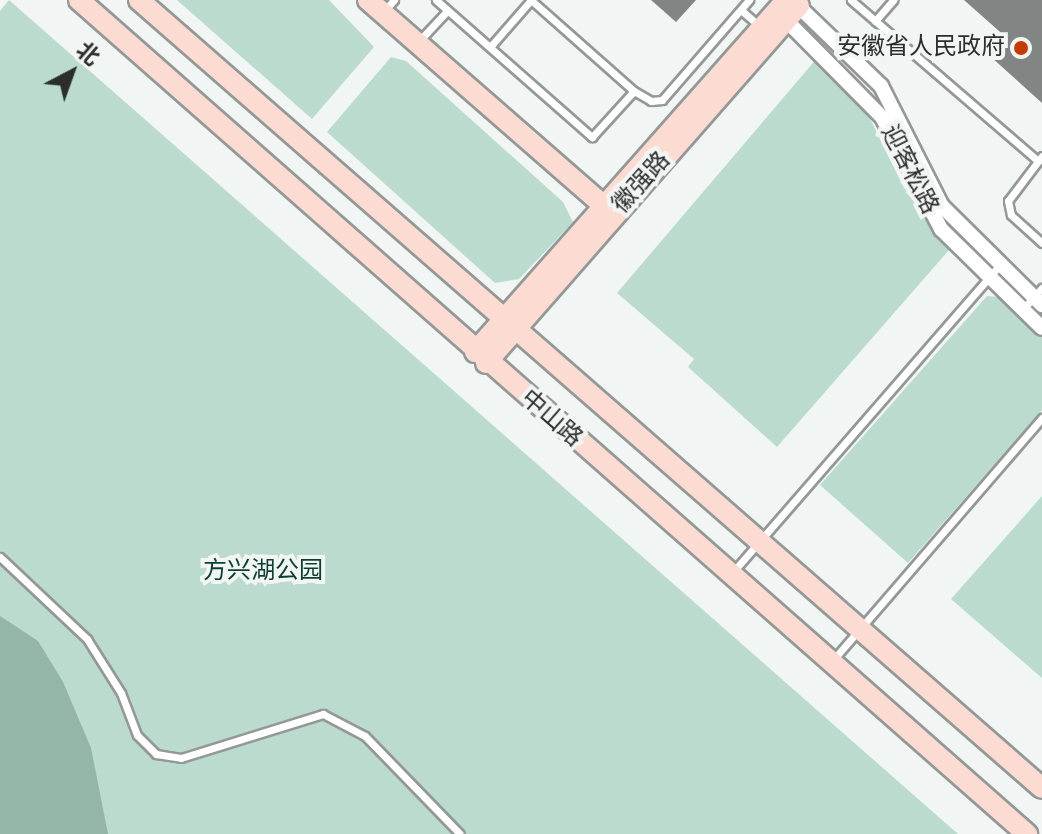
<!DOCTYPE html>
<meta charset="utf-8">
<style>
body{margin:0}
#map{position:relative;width:1042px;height:834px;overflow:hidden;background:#f1f5f4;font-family:"Alegreya Sans","Noto Sans SC",sans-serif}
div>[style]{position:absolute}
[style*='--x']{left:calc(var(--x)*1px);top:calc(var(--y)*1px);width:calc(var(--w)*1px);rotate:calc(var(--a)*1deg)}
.green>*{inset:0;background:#badbce}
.water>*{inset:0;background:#93b6a8}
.building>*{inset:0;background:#818583}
.roads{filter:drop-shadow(2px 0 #949896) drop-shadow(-2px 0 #949896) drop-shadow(0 2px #949896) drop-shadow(0 -2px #949896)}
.lane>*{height:7px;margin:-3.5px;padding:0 3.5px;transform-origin:3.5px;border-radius:3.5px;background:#fff}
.street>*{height:14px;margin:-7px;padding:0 7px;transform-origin:7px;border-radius:7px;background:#fff}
.secondary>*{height:20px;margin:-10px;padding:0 10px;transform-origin:10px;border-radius:10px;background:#fcdcd2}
.dots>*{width:22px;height:22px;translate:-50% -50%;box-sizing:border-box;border:4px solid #f1f5f4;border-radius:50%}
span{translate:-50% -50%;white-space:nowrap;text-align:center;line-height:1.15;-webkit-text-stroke:8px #f1f5f4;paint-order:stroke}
.poi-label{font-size:24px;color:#2c2e2d}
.right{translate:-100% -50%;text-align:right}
.street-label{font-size:24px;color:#2c2e2d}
.park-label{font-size:24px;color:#0c3f30}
.north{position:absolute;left:32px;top:32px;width:80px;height:80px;-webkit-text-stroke:6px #f1f5f4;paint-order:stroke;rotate:41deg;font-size:22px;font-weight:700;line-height:32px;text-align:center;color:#2c2e2d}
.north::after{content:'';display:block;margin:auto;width:28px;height:36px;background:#2c2e2d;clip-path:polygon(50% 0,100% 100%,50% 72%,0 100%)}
</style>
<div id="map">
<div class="green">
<i style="clip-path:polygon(9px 0,958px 834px,0 834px,0 11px)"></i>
<i style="clip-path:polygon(177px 0,329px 0,374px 47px,312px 119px)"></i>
<i style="clip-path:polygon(391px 57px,406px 61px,563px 202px,573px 222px,519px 279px,495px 283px,327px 132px)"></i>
<i style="clip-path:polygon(818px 57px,859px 96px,904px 188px,949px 250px,777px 447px,688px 367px,694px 359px,617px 293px)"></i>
<i style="clip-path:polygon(987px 296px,999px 297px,1042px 334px,1042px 410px,908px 563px,820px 485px)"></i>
<i style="clip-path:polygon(1042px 496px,1042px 678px,951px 599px)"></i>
</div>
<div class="water">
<i style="clip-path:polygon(0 616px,38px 641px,63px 682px,91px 748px,108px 834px,0 834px)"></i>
</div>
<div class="building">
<i style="clip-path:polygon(651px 0,696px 0,676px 22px)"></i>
<i style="clip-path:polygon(964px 0,1042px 0,1042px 103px,991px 57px,1008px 39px)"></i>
</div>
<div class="roads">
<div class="lane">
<i style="--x:436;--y:0;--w:208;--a:41.3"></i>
<i style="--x:592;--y:137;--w:62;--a:-47.6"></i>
<i style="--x:634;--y:91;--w:20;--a:30"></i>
<i style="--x:651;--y:101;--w:11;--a:-5"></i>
<i style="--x:662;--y:100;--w:133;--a:-49"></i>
<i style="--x:851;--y:0;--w:247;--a:40.7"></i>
<i style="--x:741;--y:10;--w:23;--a:41"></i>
<i style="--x:384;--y:11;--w:15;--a:-48"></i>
<i style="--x:875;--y:21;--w:28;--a:-49"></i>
<i style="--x:419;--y:41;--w:41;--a:-47"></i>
<i style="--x:490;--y:47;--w:62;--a:-48.9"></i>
<i style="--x:531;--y:0;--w:139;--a:41.5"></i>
<i style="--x:1042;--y:156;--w:56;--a:127.1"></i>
<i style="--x:1008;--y:201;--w:14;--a:78"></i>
<i style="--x:1011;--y:215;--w:42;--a:42.1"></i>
<i style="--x:1022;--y:310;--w:30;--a:-48"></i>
<i style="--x:0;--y:557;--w:120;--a:43.3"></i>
<i style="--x:87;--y:639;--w:64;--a:57.8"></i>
<i style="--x:121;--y:693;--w:45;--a:69.1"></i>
<i style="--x:137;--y:735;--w:27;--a:45"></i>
<i style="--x:156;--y:754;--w:25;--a:9"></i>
<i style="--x:181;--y:758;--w:149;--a:-17.2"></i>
<i style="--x:323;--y:714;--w:47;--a:27.6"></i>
<i style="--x:365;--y:736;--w:136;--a:45.9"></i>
<i style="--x:732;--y:573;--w:407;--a:-49"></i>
<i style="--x:833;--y:660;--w:320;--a:-49.2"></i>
</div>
<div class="street">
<i style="--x:792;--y:0;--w:124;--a:44"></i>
<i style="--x:881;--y:86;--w:135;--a:63.1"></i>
<i style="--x:942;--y:206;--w:141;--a:44.7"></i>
<i style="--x:780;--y:14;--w:145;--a:45.3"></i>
<i style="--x:882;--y:117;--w:127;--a:62.2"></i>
<i style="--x:941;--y:229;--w:141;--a:44.4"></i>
</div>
<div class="secondary">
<i style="--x:79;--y:0;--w:1263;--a:41.34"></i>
<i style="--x:139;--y:0;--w:1198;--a:41.11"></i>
<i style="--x:368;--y:0;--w:324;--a:41.1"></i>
<i style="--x:475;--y:352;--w:470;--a:-48.5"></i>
<i style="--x:486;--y:363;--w:475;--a:-48.8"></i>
</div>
</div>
<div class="dots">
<i style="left:1021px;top:48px;background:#c43d00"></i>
</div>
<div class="poi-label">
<span class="right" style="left:1005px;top:48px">安徽省人民政府</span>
</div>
<div class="street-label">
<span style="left:909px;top:170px;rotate:63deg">迎客松路</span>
<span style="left:642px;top:183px;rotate:-48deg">徽强路</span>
<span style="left:551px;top:419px;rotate:41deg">中山路</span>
</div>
<div class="park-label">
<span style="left:263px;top:572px">方兴湖公园</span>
</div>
<div class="north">北</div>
</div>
